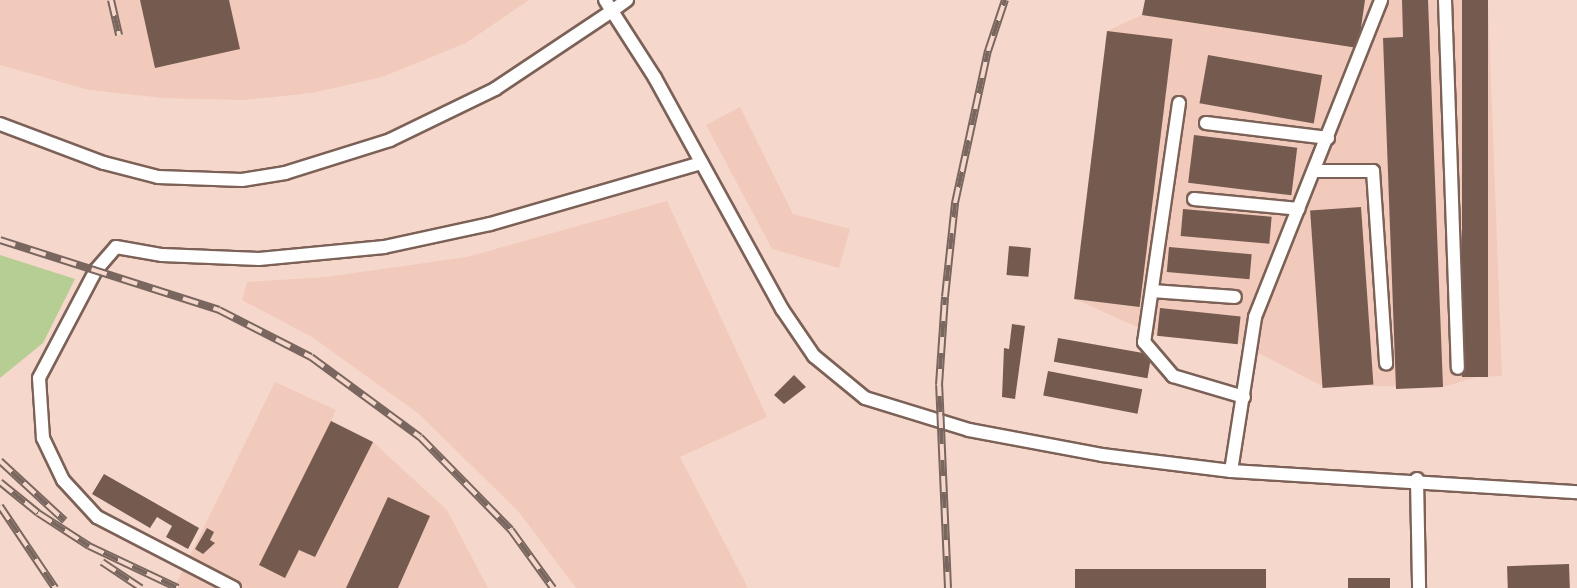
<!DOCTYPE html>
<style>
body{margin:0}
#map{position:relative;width:1577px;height:588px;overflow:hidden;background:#f6d7cb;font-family:"Roboto Condensed",sans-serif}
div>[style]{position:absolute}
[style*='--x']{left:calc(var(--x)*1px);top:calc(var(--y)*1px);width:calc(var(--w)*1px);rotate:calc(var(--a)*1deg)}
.built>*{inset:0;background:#f1cabb}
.green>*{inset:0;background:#b6cd93}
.building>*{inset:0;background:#755a50;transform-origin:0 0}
.roads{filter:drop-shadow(2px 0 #7c6157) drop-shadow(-2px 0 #7c6157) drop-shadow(0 2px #7c6157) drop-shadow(0 -2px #7c6157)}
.service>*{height:12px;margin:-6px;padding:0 6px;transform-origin:6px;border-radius:6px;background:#fff}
.rail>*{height:8px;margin-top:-4px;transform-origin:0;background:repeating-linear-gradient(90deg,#f6d7cb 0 16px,#79665f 0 32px);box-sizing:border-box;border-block:2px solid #79665f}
span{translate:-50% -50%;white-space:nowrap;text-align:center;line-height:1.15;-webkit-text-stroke:7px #f6d7cb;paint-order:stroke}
</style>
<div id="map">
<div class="built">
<i style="clip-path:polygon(0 0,529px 0,466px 43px,382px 77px,312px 93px,244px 100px,164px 98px,89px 90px,0 65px)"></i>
<i style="clip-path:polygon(1145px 0,1488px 0,1502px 376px,1476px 377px,1443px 387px,1320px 385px,1239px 343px,1157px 336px,1075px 299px,1107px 31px,1142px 15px)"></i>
<i style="clip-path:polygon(740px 107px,793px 214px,850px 229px,839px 268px,772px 249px,706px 125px)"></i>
<i style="clip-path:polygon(667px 201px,767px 417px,680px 457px,748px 588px,576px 588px,518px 511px,419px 414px,312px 337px,242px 300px,247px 282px,326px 277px,467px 257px)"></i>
<i style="clip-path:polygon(275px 382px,336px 410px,331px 421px,373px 442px,447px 510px,488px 588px,174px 588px)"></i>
</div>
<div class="green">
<i style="clip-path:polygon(0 255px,75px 279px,43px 343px,0 378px)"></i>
</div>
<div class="building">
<i style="clip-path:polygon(140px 0,229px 0,240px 49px,155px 68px)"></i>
<i style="clip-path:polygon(1145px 0,1365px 0,1358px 48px,1142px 15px)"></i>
<i style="clip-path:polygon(1402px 0,1428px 0,1443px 387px,1396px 389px,1383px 38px,1403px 37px)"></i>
<i style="left:1462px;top:0;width:26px;height:377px"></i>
<i style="left:1107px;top:31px;width:66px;height:270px;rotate:7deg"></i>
<i style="left:1208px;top:55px;width:116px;height:49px;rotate:10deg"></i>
<i style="left:1194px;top:135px;width:104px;height:48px;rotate:7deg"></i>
<i style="left:1361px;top:207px;width:178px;height:51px;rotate:86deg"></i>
<i style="left:1183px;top:209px;width:89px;height:27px;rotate:5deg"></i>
<i style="left:1009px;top:246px;width:22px;height:29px;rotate:5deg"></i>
<i style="left:1169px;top:247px;width:83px;height:25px;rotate:5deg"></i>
<i style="left:1160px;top:308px;width:81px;height:28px;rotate:6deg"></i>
<i style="clip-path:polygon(1012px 324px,1025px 326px,1015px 399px,1002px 397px,1004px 348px,1009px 349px)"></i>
<i style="left:1058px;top:338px;width:95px;height:24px;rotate:10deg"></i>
<i style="left:1048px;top:371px;width:96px;height:25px;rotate:11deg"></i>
<i style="clip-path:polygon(794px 375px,806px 387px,784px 404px,774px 395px)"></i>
<i style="clip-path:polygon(331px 421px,373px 442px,315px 557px,299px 550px,285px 578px,259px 565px)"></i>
<i style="clip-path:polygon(104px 474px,199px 528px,188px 549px,166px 537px,172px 526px,157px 517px,150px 528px,92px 494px)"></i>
<i style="clip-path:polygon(388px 497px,430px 516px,398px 588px,346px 588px)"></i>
<i style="clip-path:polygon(207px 528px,214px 532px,210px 540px,215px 543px,203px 554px,195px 549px)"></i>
<i style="left:1569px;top:564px;width:24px;height:62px;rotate:88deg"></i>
<i style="left:1075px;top:569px;width:191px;height:19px"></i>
<i style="left:1390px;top:578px;width:10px;height:42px;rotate:90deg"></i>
</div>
<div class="roads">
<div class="service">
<i style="--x:627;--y:0;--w:19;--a:144"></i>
<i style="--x:612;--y:11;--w:80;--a:57.3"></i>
<i style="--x:655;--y:78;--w:264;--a:61.2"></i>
<i style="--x:782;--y:309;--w:57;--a:55.8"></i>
<i style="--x:814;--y:356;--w:66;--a:39.5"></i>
<i style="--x:865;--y:398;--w:109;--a:17.1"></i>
<i style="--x:969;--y:430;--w:135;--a:10.6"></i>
<i style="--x:1102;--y:455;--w:130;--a:7.1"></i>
<i style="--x:1231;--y:471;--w:347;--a:3.5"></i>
<i style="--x:1445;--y:0;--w:368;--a:88"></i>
<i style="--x:1179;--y:103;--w:242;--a:98.3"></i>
<i style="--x:1144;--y:342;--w:45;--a:49.5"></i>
<i style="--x:1173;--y:376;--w:74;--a:16.5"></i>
<i style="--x:1206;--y:123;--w:123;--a:7"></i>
<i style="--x:0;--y:124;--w:111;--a:20.6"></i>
<i style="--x:104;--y:163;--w:56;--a:14.5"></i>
<i style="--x:158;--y:177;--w:84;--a:2"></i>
<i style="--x:242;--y:180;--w:44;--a:-9.2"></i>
<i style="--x:285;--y:173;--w:110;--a:-17.4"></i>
<i style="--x:390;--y:140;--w:117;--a:-25.9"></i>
<i style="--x:495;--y:89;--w:141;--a:-33.7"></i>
<i style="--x:612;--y:11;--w:13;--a:-122"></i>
<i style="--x:1314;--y:171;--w:59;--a:0"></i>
<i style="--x:1373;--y:171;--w:193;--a:86.1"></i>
<i style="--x:1194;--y:199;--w:105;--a:5.4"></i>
<i style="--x:1152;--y:291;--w:83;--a:4.1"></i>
<i style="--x:1231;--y:471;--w:156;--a:-81.1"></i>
<i style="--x:1255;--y:317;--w:341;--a:-68.3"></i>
<i style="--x:1417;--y:479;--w:109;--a:88.9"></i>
<i style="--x:234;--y:588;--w:154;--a:-152.6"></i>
<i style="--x:97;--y:517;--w:50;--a:-132.6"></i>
<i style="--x:63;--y:480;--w:47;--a:-115.5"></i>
<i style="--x:43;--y:438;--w:60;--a:-93.8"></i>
<i style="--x:39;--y:378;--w:122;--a:-62.2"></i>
<i style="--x:96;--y:270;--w:30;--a:-49"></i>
<i style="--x:116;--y:247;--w:47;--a:9.9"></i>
<i style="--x:162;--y:255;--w:97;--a:2.4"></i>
<i style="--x:259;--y:259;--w:126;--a:-5.5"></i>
<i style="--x:384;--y:247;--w:108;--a:-12.2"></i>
<i style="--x:490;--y:224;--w:220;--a:-16.1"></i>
</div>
</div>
<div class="rail">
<i style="--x:111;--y:0;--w:36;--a:77"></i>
<i style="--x:0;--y:240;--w:230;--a:17.7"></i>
<i style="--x:219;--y:310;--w:103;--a:27.1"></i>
<i style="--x:311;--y:357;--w:135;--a:36.3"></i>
<i style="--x:420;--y:437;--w:130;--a:45.6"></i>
<i style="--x:511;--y:530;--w:72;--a:54.1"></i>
<i style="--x:0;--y:461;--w:88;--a:42.7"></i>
<i style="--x:0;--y:482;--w:49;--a:39.2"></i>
<i style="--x:38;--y:513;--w:61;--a:32.9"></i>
<i style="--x:89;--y:546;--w:98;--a:25.3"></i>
<i style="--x:0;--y:506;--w:99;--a:56.1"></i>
<i style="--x:102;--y:562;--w:47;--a:33.7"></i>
<i style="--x:948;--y:588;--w:203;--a:-92.5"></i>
<i style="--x:939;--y:385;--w:88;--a:-86.1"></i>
<i style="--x:945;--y:297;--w:95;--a:-83.9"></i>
<i style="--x:955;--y:203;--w:156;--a:-77.8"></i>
<i style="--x:988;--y:51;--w:54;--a:-71.6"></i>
</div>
</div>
